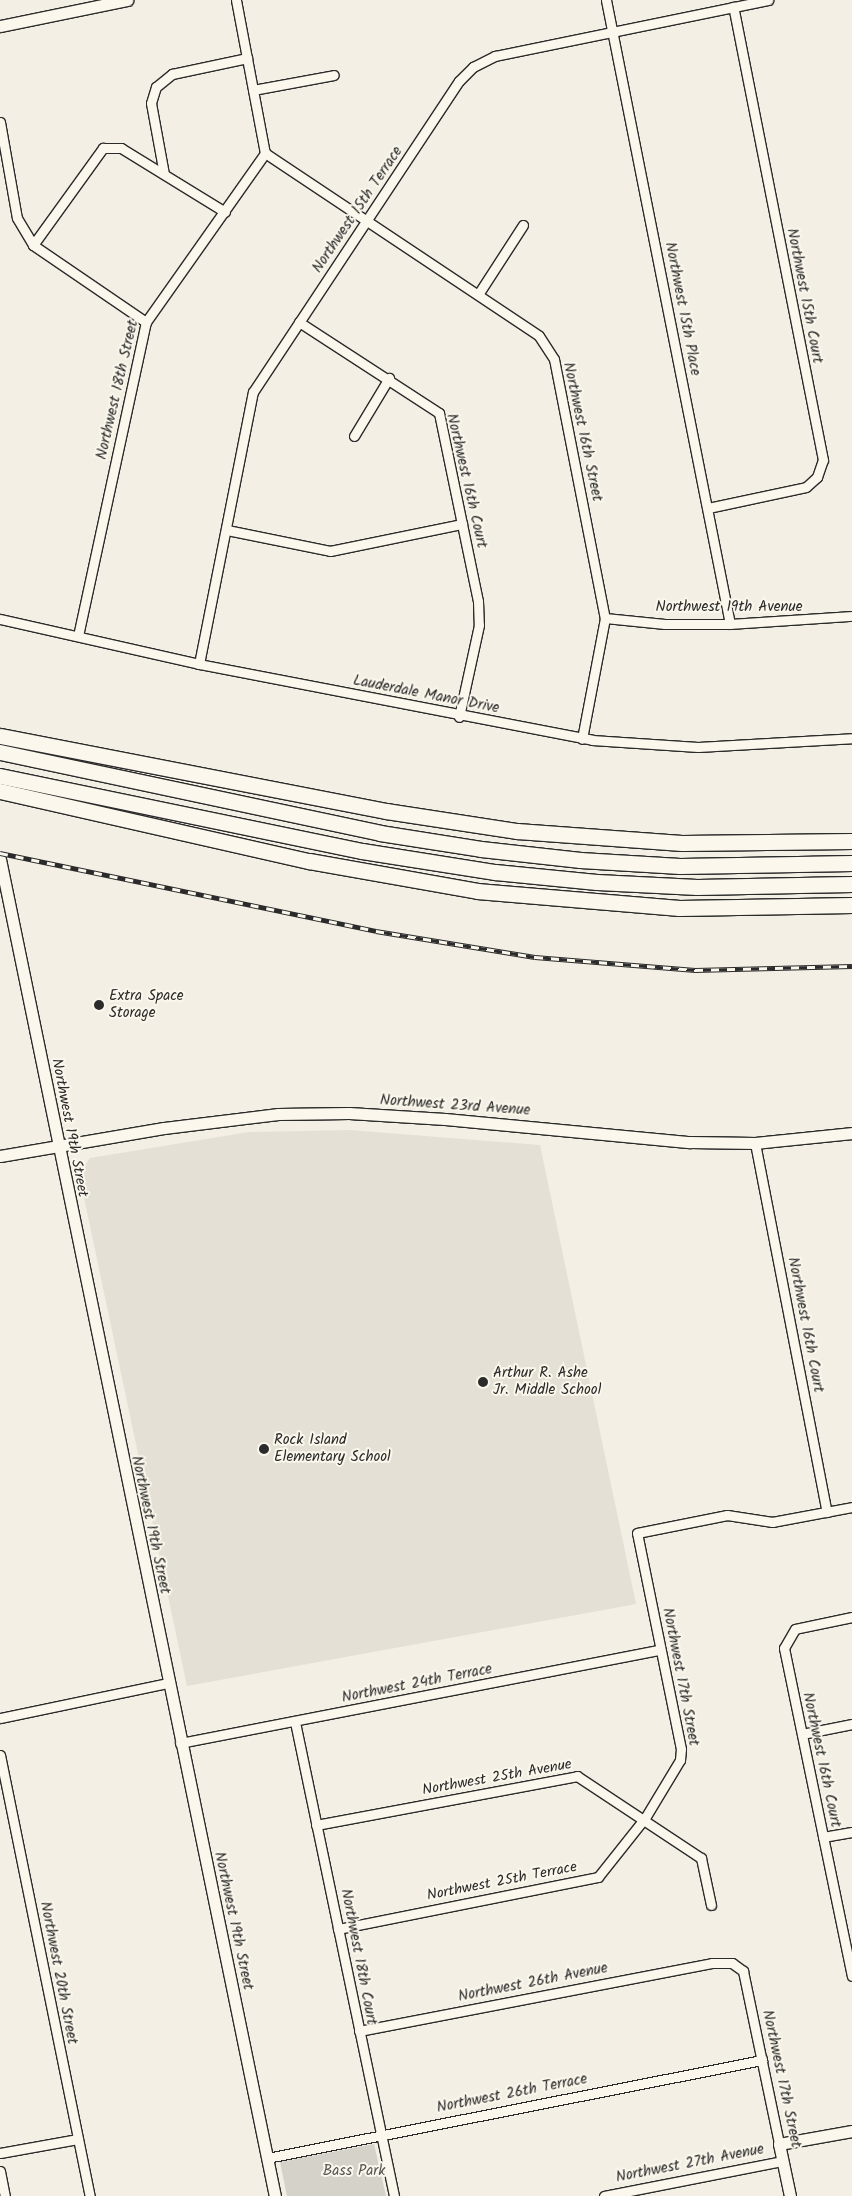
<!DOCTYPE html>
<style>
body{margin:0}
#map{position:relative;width:852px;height:2196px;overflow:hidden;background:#f3efe4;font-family:Kalam,sans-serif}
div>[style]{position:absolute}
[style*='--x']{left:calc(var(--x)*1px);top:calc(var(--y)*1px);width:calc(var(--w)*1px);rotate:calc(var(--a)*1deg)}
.built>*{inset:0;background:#e4e0d6}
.green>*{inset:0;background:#d5d2c9}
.roads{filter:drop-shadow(1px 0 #2b2b2b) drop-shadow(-1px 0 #2b2b2b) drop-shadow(0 1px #2b2b2b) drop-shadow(0 -1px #2b2b2b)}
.minor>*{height:9px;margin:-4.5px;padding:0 4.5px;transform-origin:4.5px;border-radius:4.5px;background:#fbf7ec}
.tertiary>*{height:11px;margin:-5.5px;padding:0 5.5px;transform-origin:5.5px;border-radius:5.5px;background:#fbf7ec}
.motorway>*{height:15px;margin:-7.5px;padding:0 7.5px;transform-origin:7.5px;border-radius:7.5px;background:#fbf7ec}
.rail>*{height:4.5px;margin-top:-2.25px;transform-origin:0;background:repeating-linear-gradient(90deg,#fbf7ec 0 8px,#2b2b2b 0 16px);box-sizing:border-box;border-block:1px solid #2b2b2b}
.dots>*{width:14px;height:14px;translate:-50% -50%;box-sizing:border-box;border:2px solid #fbf7ec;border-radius:50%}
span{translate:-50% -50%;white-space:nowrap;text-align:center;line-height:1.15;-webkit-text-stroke:4px #fbf7ec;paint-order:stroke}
.street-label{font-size:15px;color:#2b2b2b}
.poi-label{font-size:15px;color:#2b2b2b}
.left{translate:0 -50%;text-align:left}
.park-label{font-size:15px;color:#565552}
</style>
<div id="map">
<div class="built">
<i style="clip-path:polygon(350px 1130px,540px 1145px,636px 1604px,187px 1686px,79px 1174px,90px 1158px,249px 1132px)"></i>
</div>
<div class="green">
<i style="clip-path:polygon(374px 2144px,386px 2196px,287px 2196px,280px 2162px)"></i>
</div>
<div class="roads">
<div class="minor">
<i style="--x:236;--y:0;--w:156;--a:79.3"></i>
<i style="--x:265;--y:153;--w:329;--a:33.7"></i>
<i style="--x:539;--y:336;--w:27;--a:57"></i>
<i style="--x:554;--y:359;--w:264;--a:78.9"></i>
<i style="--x:605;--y:618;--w:123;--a:100.8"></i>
<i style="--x:606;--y:0;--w:636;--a:78.76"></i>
<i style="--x:253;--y:90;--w:82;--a:-10.5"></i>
<i style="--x:0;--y:122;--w:97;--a:80"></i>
<i style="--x:17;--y:218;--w:31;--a:59"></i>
<i style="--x:33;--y:245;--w:137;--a:34.3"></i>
<i style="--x:164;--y:174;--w:72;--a:-100.4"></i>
<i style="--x:151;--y:103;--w:17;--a:-73"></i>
<i style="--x:156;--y:87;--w:21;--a:-39"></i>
<i style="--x:172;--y:74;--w:77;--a:-12"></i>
<i style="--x:33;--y:245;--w:120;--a:-54.2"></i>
<i style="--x:103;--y:148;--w:18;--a:0"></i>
<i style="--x:121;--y:148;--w:122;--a:31.6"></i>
<i style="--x:479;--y:293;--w:81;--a:-57.1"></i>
<i style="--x:299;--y:322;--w:167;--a:33"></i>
<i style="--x:439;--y:413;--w:192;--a:78.3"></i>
<i style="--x:478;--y:601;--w:24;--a:88"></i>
<i style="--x:479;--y:625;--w:94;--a:102.3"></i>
<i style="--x:354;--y:436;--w:68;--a:-58.9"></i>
<i style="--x:708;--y:508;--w:100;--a:-12.1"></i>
<i style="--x:806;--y:487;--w:15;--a:-42"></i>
<i style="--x:817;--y:477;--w:18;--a:-71"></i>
<i style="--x:823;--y:460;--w:462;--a:-101.2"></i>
<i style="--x:227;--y:530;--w:105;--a:11.5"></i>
<i style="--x:330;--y:551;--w:135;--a:-11.6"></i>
<i style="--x:605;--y:618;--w:60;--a:5.7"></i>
<i style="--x:665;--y:624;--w:65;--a:0"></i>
<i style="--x:730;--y:624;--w:122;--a:-3.8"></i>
<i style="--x:0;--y:619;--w:204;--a:12.7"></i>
<i style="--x:199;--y:664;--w:400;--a:10.9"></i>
<i style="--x:592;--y:740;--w:106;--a:3.8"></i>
<i style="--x:698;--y:747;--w:154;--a:-3.3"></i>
<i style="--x:78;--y:636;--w:321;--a:-77.8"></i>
<i style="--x:146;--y:322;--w:207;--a:-54.8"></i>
<i style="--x:199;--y:664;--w:277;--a:-78.8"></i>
<i style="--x:253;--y:392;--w:373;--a:-56.5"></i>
<i style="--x:459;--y:81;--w:20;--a:-45"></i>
<i style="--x:473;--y:67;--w:25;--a:-27"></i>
<i style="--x:495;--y:56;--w:279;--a:-11.6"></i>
<i style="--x:755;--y:1143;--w:376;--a:79"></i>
<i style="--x:852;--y:1617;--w:58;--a:168.1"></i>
<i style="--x:795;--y:1629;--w:22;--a:120"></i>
<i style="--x:784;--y:1648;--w:335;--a:78.3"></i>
<i style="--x:0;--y:1718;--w:171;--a:-11.8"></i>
<i style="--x:295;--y:1722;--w:484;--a:78.2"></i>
<i style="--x:802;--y:1734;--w:51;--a:-11.3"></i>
<i style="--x:180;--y:1743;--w:488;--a:-11"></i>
<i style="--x:0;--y:1755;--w:450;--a:78.5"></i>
<i style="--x:316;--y:1825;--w:266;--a:-10.6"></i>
<i style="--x:577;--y:1776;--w:149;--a:33.5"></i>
<i style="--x:701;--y:1858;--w:48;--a:78"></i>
<i style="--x:823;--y:1837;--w:29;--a:-10"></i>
<i style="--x:338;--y:1929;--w:265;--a:-11.3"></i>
<i style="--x:598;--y:1877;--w:75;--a:-51.5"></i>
<i style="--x:645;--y:1818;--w:68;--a:-58.9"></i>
<i style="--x:680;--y:1760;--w:11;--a:-85"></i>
<i style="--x:681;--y:1749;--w:220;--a:-101.5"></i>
<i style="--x:637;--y:1533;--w:92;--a:-11.3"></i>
<i style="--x:727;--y:1515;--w:46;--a:8.8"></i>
<i style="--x:772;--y:1522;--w:81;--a:-10.6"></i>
<i style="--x:359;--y:2031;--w:359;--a:-10.9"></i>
<i style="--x:712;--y:1963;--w:20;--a:0"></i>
<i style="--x:732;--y:1963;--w:14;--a:36"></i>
<i style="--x:743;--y:1971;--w:177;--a:78.2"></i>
<i style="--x:0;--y:2153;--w:79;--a:-10.2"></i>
<i style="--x:267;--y:2158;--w:505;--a:-11.2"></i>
<i style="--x:0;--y:2171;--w:25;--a:79"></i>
<i style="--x:604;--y:2196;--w:181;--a:-11.1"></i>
</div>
<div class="tertiary">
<i style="--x:0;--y:26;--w:130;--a:-11.6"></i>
<i style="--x:0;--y:859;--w:1365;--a:78.38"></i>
<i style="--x:0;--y:1156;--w:166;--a:-9.7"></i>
<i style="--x:164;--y:1128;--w:115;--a:-7"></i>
<i style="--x:278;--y:1114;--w:71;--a:-0.8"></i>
<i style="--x:349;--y:1113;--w:96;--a:3.6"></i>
<i style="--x:445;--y:1119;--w:246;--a:5.4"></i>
<i style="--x:690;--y:1142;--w:65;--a:0.9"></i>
<i style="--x:755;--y:1143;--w:98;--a:-5.9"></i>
<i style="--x:790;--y:2196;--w:53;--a:-101.9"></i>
<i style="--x:779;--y:2144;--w:74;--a:-10.1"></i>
</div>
<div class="motorway">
<i style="--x:0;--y:736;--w:393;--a:11"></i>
<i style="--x:386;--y:811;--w:133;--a:8.7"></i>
<i style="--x:517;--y:831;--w:165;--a:4.2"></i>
<i style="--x:682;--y:843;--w:170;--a:-0.7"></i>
<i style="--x:0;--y:752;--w:389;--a:12"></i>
<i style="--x:380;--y:833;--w:102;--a:9"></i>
<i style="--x:481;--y:849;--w:100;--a:6.3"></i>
<i style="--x:580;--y:860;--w:100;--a:3.4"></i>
<i style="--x:680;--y:866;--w:172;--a:-1"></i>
<i style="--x:0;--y:776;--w:370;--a:11.7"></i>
<i style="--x:362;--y:851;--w:135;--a:9"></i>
<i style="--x:495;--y:872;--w:102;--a:5.6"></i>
<i style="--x:597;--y:882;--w:100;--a:2.9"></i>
<i style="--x:697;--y:887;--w:155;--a:-1.1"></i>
<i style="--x:0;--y:791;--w:317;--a:12.8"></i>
<i style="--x:309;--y:861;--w:171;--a:10.1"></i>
<i style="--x:477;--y:891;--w:203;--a:4.8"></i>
<i style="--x:679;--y:908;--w:173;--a:-1"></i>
</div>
</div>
<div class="rail">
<i style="--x:0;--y:853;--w:384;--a:11.7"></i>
<i style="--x:376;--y:931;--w:161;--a:9.3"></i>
<i style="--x:535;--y:957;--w:161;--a:4.6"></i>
<i style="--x:695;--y:970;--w:157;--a:-1.5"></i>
</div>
<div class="dots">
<i style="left:99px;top:1005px;background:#2b2b2b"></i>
<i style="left:483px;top:1382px;background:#2b2b2b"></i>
<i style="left:264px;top:1449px;background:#2b2b2b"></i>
</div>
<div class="street-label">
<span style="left:358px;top:210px;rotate:-56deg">Northwest 15th Terrace</span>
<span style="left:804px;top:296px;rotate:79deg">Northwest 15th Court</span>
<span style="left:682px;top:309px;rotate:79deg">Northwest 15th Place</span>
<span style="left:118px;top:390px;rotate:-77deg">Northwest 18th Street</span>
<span style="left:582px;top:432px;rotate:78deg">Northwest 16th Street</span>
<span style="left:466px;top:481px;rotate:77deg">Northwest 16th Court</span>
<span style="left:729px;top:608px">Northwest 19th Avenue</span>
<span style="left:426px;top:695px;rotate:11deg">Lauderdale Manor Drive</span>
<span style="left:455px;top:1106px;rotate:4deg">Northwest 23rd Avenue</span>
<span style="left:69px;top:1128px;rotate:79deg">Northwest 19th Street</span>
<span style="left:805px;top:1325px;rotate:79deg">Northwest 16th Court</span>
<span style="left:150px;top:1525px;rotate:78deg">Northwest 19th Street</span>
<span style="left:680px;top:1677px;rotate:79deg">Northwest 17th Street</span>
<span style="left:417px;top:1684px;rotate:-11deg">Northwest 24th Terrace</span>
<span style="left:821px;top:1760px;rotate:78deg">Northwest 16th Court</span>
<span style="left:497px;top:1778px;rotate:-10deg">Northwest 25th Avenue</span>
<span style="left:502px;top:1882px;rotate:-11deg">Northwest 25th Terrace</span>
<span style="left:233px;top:1921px;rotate:78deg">Northwest 19th Street</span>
<span style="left:358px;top:1957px;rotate:79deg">Northwest 18th Court</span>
<span style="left:58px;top:1973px;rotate:79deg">Northwest 20th Street</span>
<span style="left:533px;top:1983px;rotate:-11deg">Northwest 26th Avenue</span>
<span style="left:781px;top:2079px;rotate:78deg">Northwest 17th Street</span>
<span style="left:512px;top:2094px;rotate:-11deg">Northwest 26th Terrace</span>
<span style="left:690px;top:2164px;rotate:-11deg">Northwest 27th Avenue</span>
</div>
<div class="poi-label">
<span class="left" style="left:109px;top:1005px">Extra Space<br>Storage</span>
<span class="left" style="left:493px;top:1382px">Arthur R. Ashe<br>Jr. Middle School</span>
<span class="left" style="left:274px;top:1449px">Rock Island<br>Elementary School</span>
</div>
<div class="park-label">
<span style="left:354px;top:2172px">Bass Park</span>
</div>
</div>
